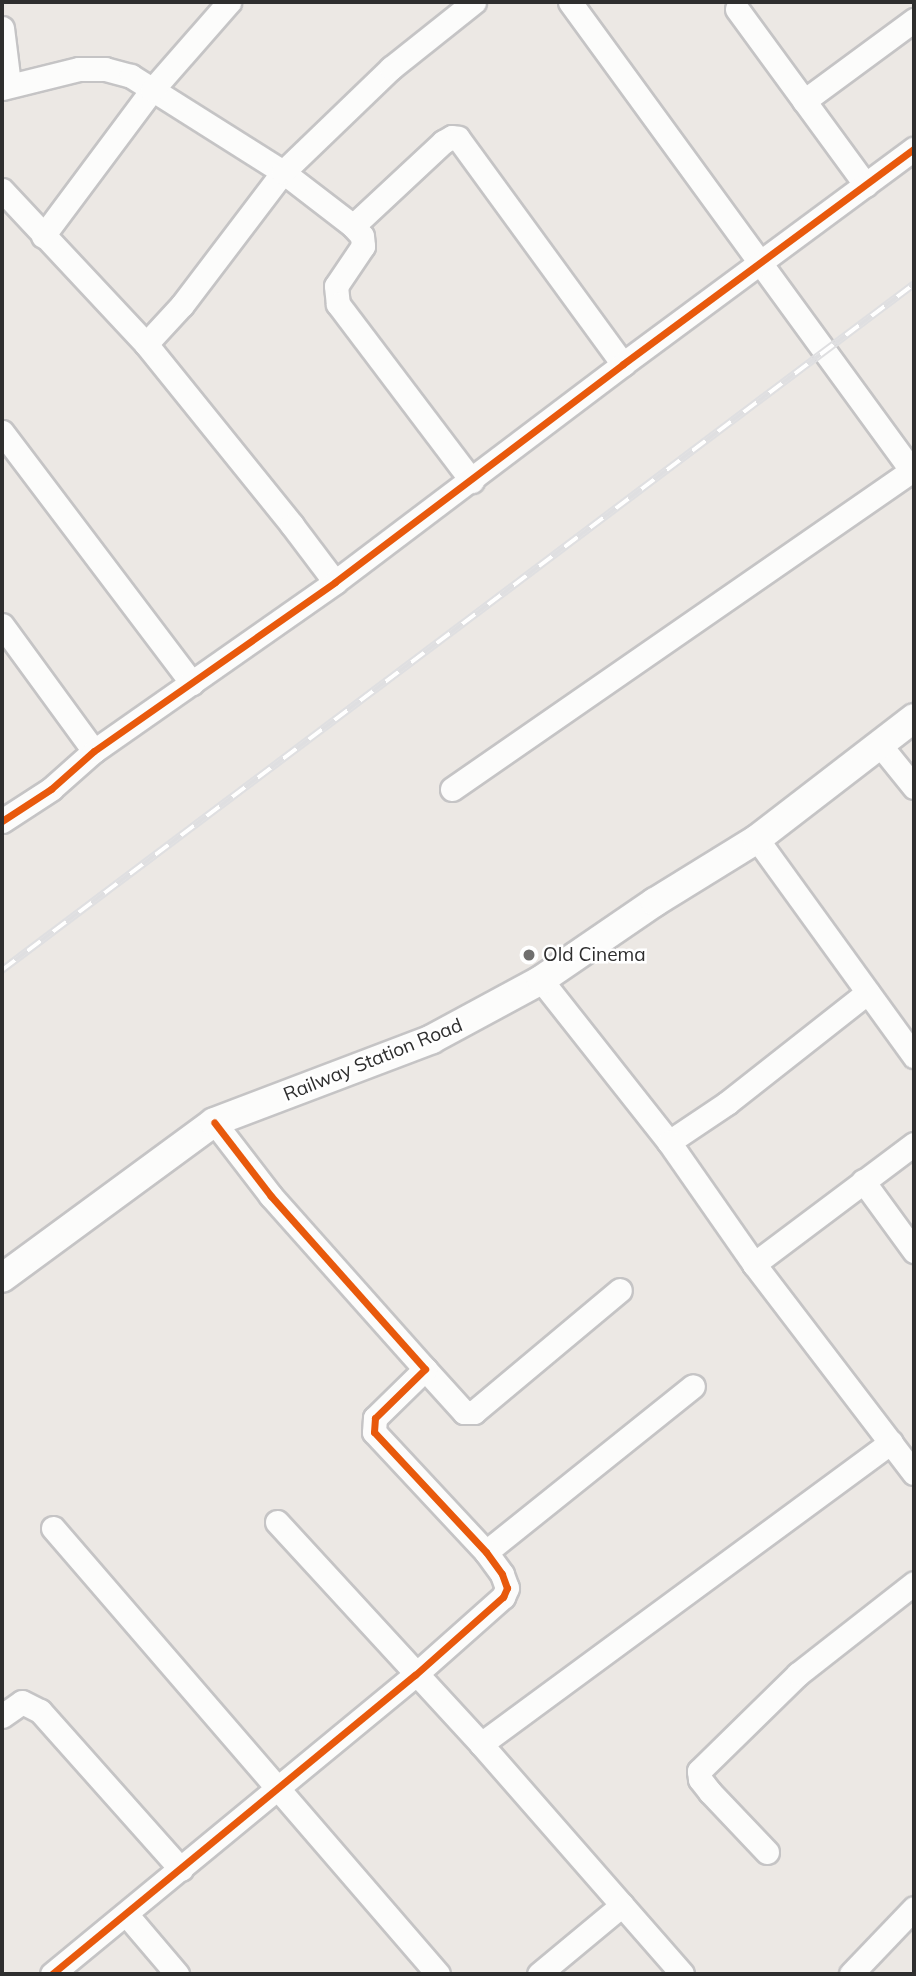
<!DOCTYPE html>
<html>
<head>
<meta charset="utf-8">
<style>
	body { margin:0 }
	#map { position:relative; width:916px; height:1976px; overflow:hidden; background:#ece8e4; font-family:Mulish,sans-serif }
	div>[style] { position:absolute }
	.roads { filter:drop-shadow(2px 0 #c5c4c5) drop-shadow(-2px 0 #c5c4c5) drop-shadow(0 2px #c5c4c5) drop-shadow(0 -2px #c5c4c5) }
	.minor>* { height:23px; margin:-11.5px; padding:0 11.5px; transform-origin:11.5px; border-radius:11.5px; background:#fcfcfb }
	.tertiary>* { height:28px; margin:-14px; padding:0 14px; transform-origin:14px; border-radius:14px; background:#fcfcfb }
	.rail>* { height:8px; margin-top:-4px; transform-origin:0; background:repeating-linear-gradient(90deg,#fff 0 16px,#dfdfe1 0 32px); box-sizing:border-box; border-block:2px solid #dfdfe1 }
	.cycleway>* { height:7px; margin:-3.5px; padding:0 3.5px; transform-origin:3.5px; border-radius:3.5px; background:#e8590c }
	.dots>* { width:19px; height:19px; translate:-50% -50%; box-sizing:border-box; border:4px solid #fff; border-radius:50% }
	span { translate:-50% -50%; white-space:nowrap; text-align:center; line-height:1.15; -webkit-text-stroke:5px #fff; paint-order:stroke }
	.poi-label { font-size:19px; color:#2e2e2e }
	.left { translate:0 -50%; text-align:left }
	.street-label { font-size:19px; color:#2e2e2e }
	.frame { position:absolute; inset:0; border:4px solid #2e2e2e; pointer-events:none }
</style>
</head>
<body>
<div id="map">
	<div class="roads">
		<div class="minor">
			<div style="left:570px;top:2px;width:580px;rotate:53.9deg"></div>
			<div style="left:737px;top:9px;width:218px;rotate:53.8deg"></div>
			<div style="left:2px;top:28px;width:56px;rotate:82.9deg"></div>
			<div style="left:2px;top:88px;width:79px;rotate:-13.9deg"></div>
			<div style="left:79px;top:69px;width:26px"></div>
			<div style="left:105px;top:69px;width:27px;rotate:15deg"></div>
			<div style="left:131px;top:76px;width:180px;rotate:32.3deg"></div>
			<div style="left:283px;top:172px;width:88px;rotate:37.6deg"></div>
			<div style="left:353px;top:226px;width:13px;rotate:48deg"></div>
			<div style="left:362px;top:236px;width:10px;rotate:84deg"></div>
			<div style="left:363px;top:246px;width:48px;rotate:124deg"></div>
			<div style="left:336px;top:286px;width:18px;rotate:84deg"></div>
			<div style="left:338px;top:304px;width:222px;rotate:52.9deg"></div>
			<div style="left:804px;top:101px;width:137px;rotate:-36.4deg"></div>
			<div style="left:2px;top:190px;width:211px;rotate:46.9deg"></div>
			<div style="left:146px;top:344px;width:233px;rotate:51.1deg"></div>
			<div style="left:292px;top:525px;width:71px;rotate:53deg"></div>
			<div style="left:353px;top:226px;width:123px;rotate:-43deg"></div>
			<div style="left:443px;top:142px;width:10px;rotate:-29deg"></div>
			<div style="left:452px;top:137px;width:6px;rotate:9deg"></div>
			<div style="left:458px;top:138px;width:280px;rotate:53.9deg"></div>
			<div style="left:43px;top:236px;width:182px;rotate:-53.3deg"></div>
			<div style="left:152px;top:90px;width:117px;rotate:-48.8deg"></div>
			<div style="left:146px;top:344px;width:53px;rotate:-47.3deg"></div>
			<div style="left:182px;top:305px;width:167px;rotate:-52.8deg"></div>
			<div style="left:283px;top:172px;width:150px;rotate:-43.9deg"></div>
			<div style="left:391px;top:68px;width:106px;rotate:-38.5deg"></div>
			<div style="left:2px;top:432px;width:315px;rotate:52.9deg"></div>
			<div style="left:2px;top:625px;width:156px;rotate:53.9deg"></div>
			<div style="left:880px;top:745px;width:54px;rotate:51deg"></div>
			<div style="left:452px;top:789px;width:562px;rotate:-34.71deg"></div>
			<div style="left:2px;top:821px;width:59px;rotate:-33.1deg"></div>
			<div style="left:51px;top:789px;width:57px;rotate:-41.5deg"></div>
			<div style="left:94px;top:751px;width:294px;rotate:-35deg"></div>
			<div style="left:335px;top:582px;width:361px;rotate:-37.1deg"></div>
			<div style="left:623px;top:364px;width:362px;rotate:-36.5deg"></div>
			<div style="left:757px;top:839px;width:268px;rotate:54.1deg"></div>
			<div style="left:541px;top:980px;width:206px;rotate:51.7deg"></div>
			<div style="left:669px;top:1142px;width:70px;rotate:-33.9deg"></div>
			<div style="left:727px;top:1103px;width:179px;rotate:-38.2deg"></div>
			<div style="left:669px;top:1142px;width:149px;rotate:55.1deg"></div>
			<div style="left:754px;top:1264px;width:263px;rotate:52.6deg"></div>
			<div style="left:863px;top:1181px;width:87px;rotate:53.9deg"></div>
			<div style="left:754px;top:1264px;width:200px;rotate:-36.9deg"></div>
			<div style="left:425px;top:1369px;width:58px;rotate:47.8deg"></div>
			<div style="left:464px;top:1412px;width:10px"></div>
			<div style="left:474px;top:1412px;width:190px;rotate:-39.9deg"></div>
			<div style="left:277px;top:1522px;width:301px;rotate:47.4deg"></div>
			<div style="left:481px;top:1744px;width:305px;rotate:48.8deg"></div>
			<div style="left:53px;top:1528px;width:589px;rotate:49.2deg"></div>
			<div style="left:486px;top:1552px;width:265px;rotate:-38.7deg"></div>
			<div style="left:2px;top:1716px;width:24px;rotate:-35deg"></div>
			<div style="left:22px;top:1702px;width:20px;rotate:27deg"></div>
			<div style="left:40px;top:1711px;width:212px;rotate:48.3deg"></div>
			<div style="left:481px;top:1744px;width:509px;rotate:-36.37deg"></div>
			<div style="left:767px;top:1852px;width:83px;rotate:-133.5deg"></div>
			<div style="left:710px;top:1792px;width:16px;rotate:-128deg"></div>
			<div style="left:700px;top:1779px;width:8px;rotate:-97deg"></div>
			<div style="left:699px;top:1771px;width:139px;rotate:-44.4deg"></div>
			<div style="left:798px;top:1674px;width:147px;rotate:-38.1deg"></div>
			<div style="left:126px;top:1914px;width:79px;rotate:49.6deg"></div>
			<div style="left:52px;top:1974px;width:470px;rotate:-39.5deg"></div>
			<div style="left:415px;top:1675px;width:118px;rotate:-41.6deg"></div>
			<div style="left:503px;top:1597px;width:10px;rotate:-66deg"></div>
			<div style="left:507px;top:1588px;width:15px;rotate:-110deg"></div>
			<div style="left:502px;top:1574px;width:27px;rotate:-126deg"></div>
			<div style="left:486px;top:1552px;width:164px;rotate:-133deg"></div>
			<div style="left:374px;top:1432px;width:14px;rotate:-86deg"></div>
			<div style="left:375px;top:1418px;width:70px;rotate:-44.4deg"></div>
			<div style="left:425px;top:1369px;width:232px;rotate:-131.7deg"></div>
			<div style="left:271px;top:1196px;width:93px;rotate:-127.6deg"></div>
			<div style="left:539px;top:1974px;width:108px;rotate:-39.7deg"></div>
			<div style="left:851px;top:1974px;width:91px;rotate:-46.3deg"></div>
		</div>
		<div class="tertiary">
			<div style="left:2px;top:1278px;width:263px;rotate:-36.3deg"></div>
			<div style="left:214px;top:1122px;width:233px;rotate:-20.8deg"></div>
			<div style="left:432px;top:1039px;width:124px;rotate:-28.4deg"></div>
			<div style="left:541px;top:980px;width:138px;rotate:-34.4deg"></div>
			<div style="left:655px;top:902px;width:120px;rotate:-31.7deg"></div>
			<div style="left:757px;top:839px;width:198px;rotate:-37.6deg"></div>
		</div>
	</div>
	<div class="rail">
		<div style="left:2px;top:970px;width:1141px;rotate:-36.95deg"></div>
	</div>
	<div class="cycleway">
		<div style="left:2px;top:821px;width:59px;rotate:-33.1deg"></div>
		<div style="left:51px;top:789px;width:57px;rotate:-41.5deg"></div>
		<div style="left:94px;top:751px;width:294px;rotate:-35deg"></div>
		<div style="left:335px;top:582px;width:361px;rotate:-37.1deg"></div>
		<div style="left:623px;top:364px;width:362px;rotate:-36.5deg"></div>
		<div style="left:52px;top:1974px;width:470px;rotate:-39.5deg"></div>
		<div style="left:415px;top:1675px;width:118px;rotate:-41.6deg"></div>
		<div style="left:503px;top:1597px;width:10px;rotate:-66deg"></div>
		<div style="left:507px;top:1588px;width:15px;rotate:-110deg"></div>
		<div style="left:502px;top:1574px;width:27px;rotate:-126deg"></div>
		<div style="left:486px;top:1552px;width:164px;rotate:-133deg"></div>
		<div style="left:374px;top:1432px;width:14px;rotate:-86deg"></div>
		<div style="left:375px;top:1418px;width:70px;rotate:-44.4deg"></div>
		<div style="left:425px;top:1369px;width:232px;rotate:-131.7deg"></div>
		<div style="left:271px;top:1196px;width:93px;rotate:-127.6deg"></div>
	</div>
	<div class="dots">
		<div style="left:529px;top:955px;background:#706f6e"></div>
	</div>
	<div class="poi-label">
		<span class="left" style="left:543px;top:955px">Old Cinema</span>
	</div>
	<div class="street-label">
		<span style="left:373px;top:1060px;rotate:-22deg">Railway Station Road</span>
	</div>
	<div class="frame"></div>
</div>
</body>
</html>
